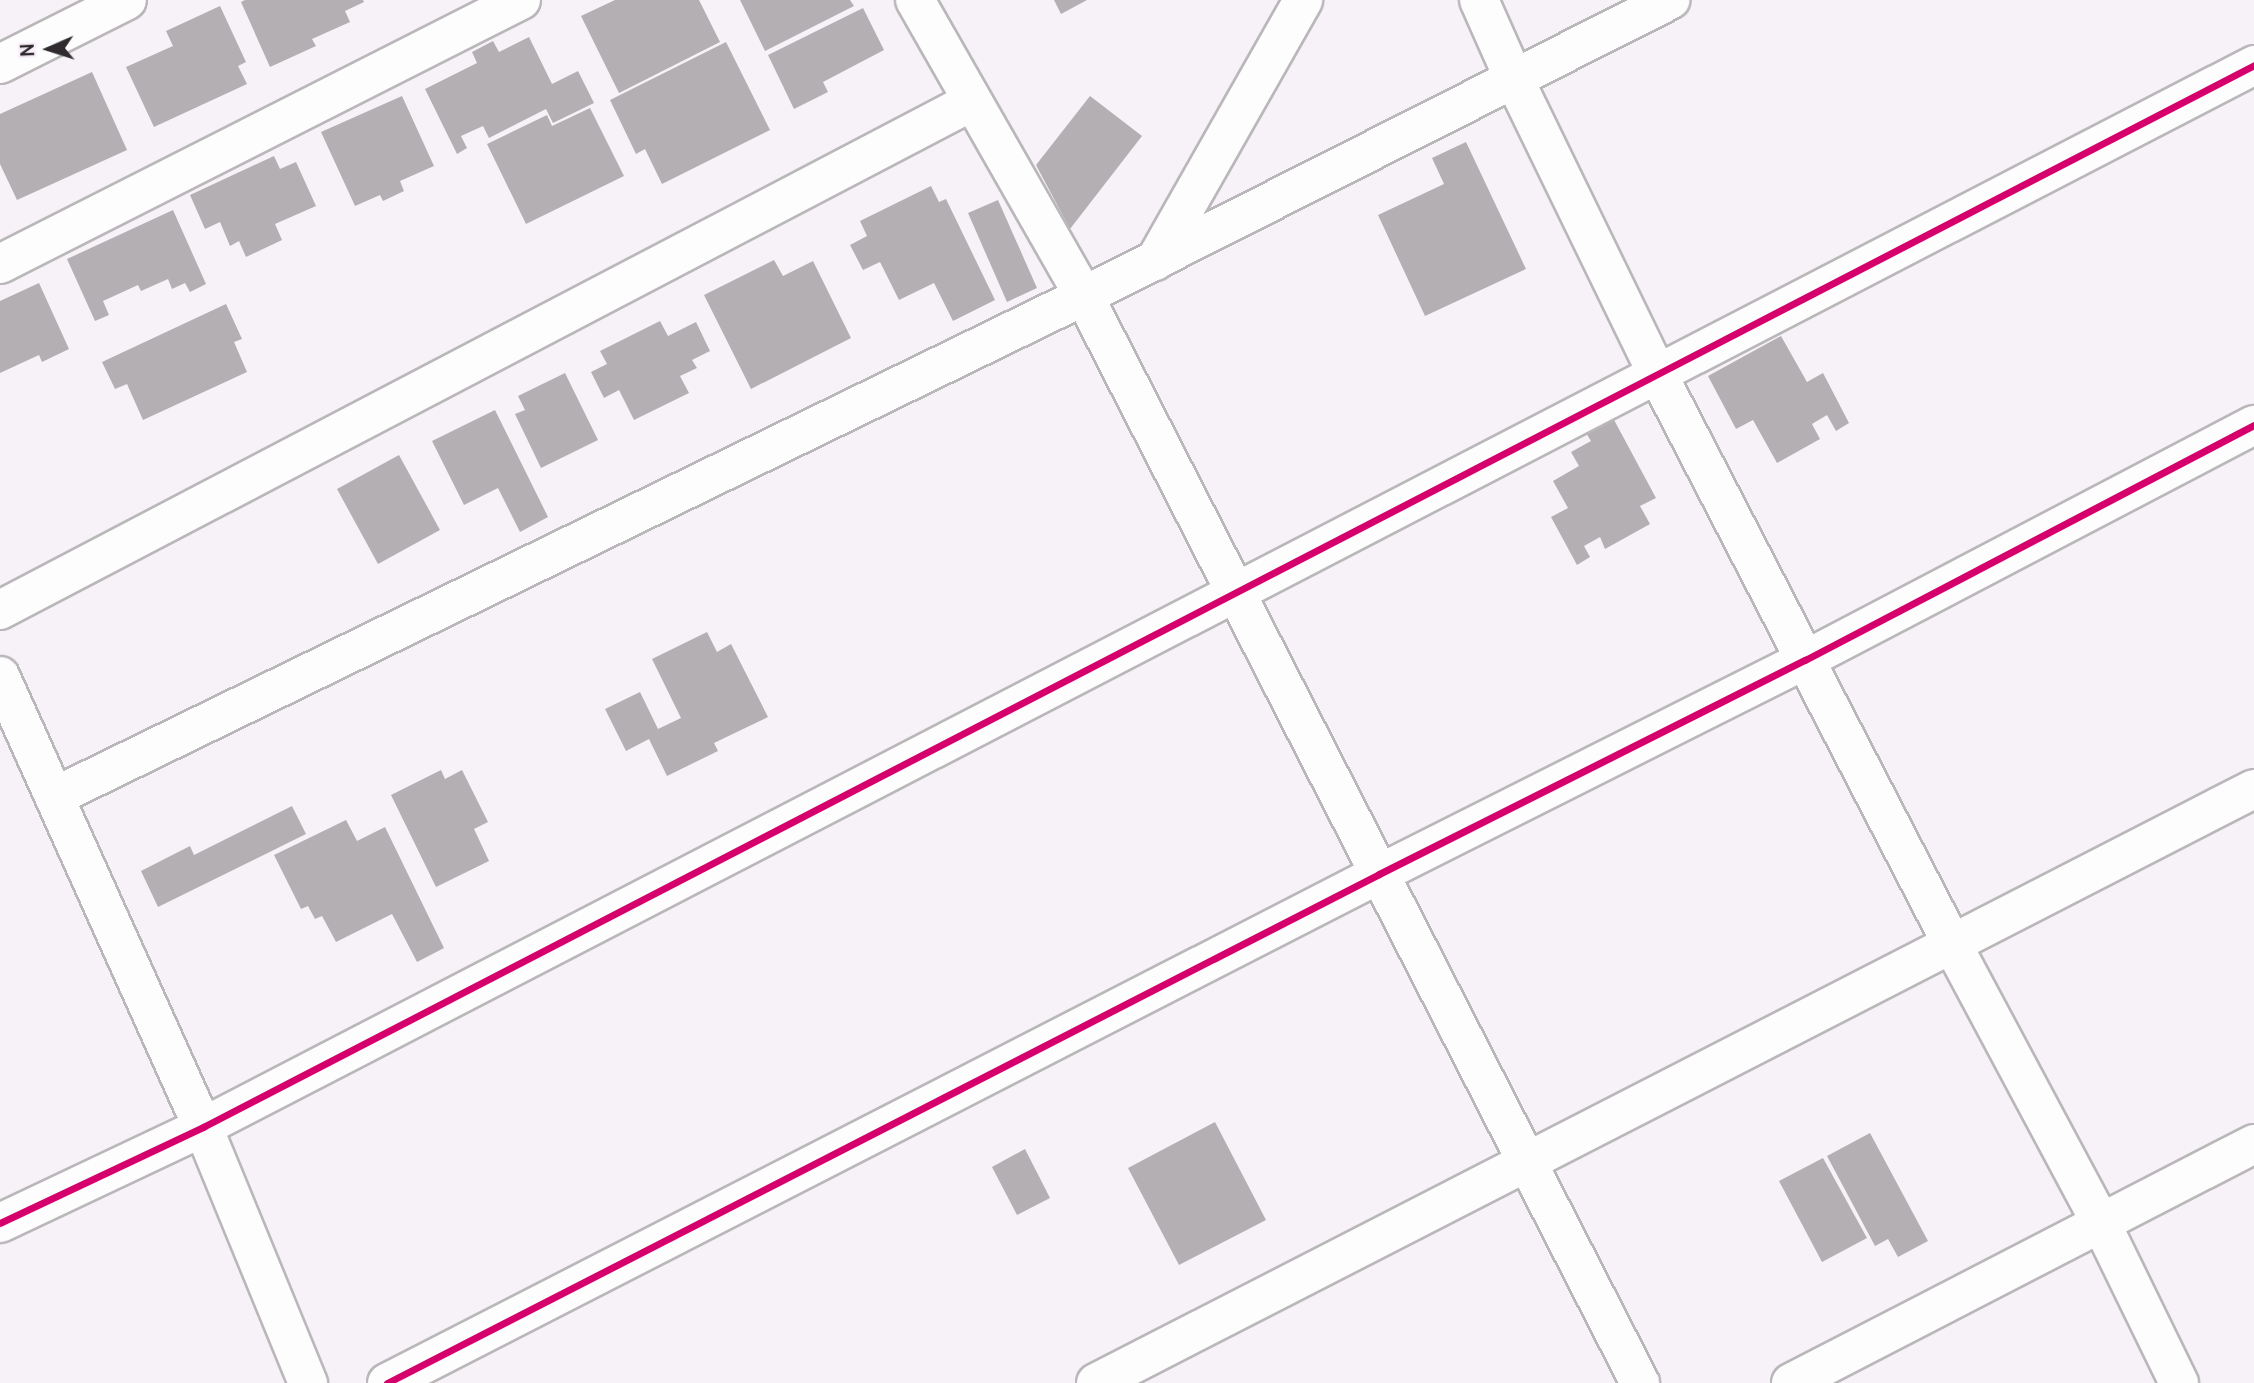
<!DOCTYPE html>
<html>
<head>
<meta charset="utf-8">
<style>
	body { margin:0 }
	#map { position:relative; width:2254px; height:1383px; overflow:hidden; background:#f7f2f7; font-family:Cabin,sans-serif }
	div>[style] { position:absolute }
	.building>* { inset:0; background:#b3afb3 }
	.roads { filter:drop-shadow(2px 0 #bab7ba) drop-shadow(-2px 0 #bab7ba) drop-shadow(0 2px #bab7ba) drop-shadow(0 -2px #bab7ba) }
	.minor>* { height:38px; margin:-19px; padding:0 19px; transform-origin:19px; border-radius:19px; background:#fefdfe }
	.cycleway>* { height:7px; margin:-3.5px; padding:0 3.5px; transform-origin:3.5px; border-radius:3.5px; background:#d6006c }
	span { translate:-50% -50%; white-space:nowrap; text-align:center; line-height:1.15; -webkit-text-stroke:5px #f9f0f8; paint-order:stroke }
	.north { position:absolute; left:14px; top:14px; width:70px; height:70px; -webkit-text-stroke:5px #f9f0f8; paint-order:stroke; rotate:267deg; font-size:19px; font-weight:700; line-height:28px; text-align:center; color:#2f2b2f }
	.north::after { content:''; display:block; margin:auto; width:24px; height:32px; background:#2f2b2f; clip-path:polygon(50% 0,100% 100%,50% 72%,0 100%) }
</style>
</head>
<body>
<div id="map">
	<div class="building">
		<div style="clip-path:polygon(245px 0,363px 0,364px 2px,345px 11px,350px 22px,312px 39px,316px 46px,270px 67px,241px 2px)"></div>
		<div style="clip-path:polygon(615px 0,699px 0,720px 42px,619px 93px,581px 16px)"></div>
		<div style="clip-path:polygon(740px 0,850px 0,854px 6px,765px 51px)"></div>
		<div style="clip-path:polygon(1054px 0,1087px 0,1061px 14px)"></div>
		<div style="clip-path:polygon(220px 6px,246px 62px,238px 66px,247px 84px,154px 127px,126px 67px,173px 46px,166px 31px)"></div>
		<div style="clip-path:polygon(863px 8px,884px 50px,823px 82px,828px 92px,794px 109px,768px 55px)"></div>
		<div style="clip-path:polygon(529px 37px,552px 84px,578px 71px,594px 103px,553px 123px,546px 109px,489px 138px,483px 126px,461px 136px,467px 148px,457px 154px,425px 89px,477px 63px,472px 52px,493px 41px,499px 52px)"></div>
		<div style="clip-path:polygon(726px 42px,770px 130px,662px 184px,645px 149px,636px 154px,610px 100px)"></div>
		<div style="clip-path:polygon(92px 72px,127px 150px,17px 200px,0 164px,0 114px)"></div>
		<div style="clip-path:polygon(402px 96px,434px 166px,400px 181px,404px 191px,383px 201px,380px 195px,355px 206px,321px 132px)"></div>
		<div style="clip-path:polygon(1090px 96px,1142px 136px,1070px 229px,1036px 165px)"></div>
		<div style="clip-path:polygon(590px 108px,624px 176px,526px 224px,487px 144px,547px 115px,552px 126px)"></div>
		<div style="clip-path:polygon(1466px 142px,1526px 269px,1425px 316px,1378px 215px,1444px 184px,1432px 158px)"></div>
		<div style="clip-path:polygon(274px 156px,280px 169px,296px 162px,316px 206px,275px 224px,282px 240px,246px 257px,239px 241px,230px 246px,220px 222px,205px 229px,190px 195px)"></div>
		<div style="clip-path:polygon(931px 186px,939px 202px,946px 199px,995px 300px,953px 321px,934px 283px,899px 300px,880px 262px,863px 270px,850px 245px,867px 236px,860px 221px)"></div>
		<div style="clip-path:polygon(998px 200px,1037px 288px,1007px 302px,968px 213px)"></div>
		<div style="clip-path:polygon(173px 210px,206px 284px,190px 292px,185px 283px,172px 289px,168px 279px,141px 291px,138px 285px,103px 301px,109px 315px,95px 321px,67px 259px)"></div>
		<div style="clip-path:polygon(774px 260px,783px 276px,813px 261px,851px 338px,751px 389px,704px 295px)"></div>
		<div style="clip-path:polygon(39px 283px,69px 349px,42px 362px,39px 355px,0 373px,0 301px)"></div>
		<div style="clip-path:polygon(226px 304px,242px 339px,234px 342px,247px 372px,143px 420px,127px 384px,115px 389px,102px 362px)"></div>
		<div style="clip-path:polygon(660px 321px,668px 336px,696px 322px,710px 351px,692px 360px,697px 368px,680px 376px,689px 393px,634px 420px,619px 390px,604px 398px,591px 372px,607px 364px,600px 351px)"></div>
		<div style="clip-path:polygon(1781px 336px,1807px 382px,1823px 373px,1849px 423px,1836px 431px,1827px 415px,1812px 424px,1820px 439px,1777px 463px,1753px 420px,1736px 429px,1708px 376px)"></div>
		<div style="clip-path:polygon(565px 373px,598px 440px,541px 468px,515px 414px,525px 410px,518px 396px)"></div>
		<div style="clip-path:polygon(495px 410px,548px 517px,520px 532px,498px 488px,464px 505px,432px 441px)"></div>
		<div style="clip-path:polygon(1613px 418px,1656px 498px,1640px 506px,1650px 524px,1605px 549px,1600px 537px,1584px 546px,1590px 557px,1577px 565px,1551px 517px,1568px 508px,1553px 481px,1579px 466px,1571px 452px,1591px 441px,1586px 433px)"></div>
		<div style="clip-path:polygon(399px 455px,440px 530px,378px 564px,337px 489px)"></div>
		<div style="clip-path:polygon(707px 632px,717px 652px,731px 644px,768px 717px,714px 743px,718px 751px,667px 776px,649px 739px,626px 751px,605px 709px,640px 692px,658px 729px,681px 718px,652px 659px)"></div>
		<div style="clip-path:polygon(441px 770px,445px 779px,462px 770px,488px 822px,474px 829px,489px 861px,436px 887px,391px 795px)"></div>
		<div style="clip-path:polygon(292px 806px,306px 834px,158px 907px,141px 871px,190px 846px,194px 855px)"></div>
		<div style="clip-path:polygon(346px 820px,357px 841px,385px 827px,444px 948px,417px 962px,392px 914px,336px 942px,322px 916px,315px 919px,308px 906px,301px 909px,274px 855px)"></div>
		<div style="clip-path:polygon(1215px 1122px,1266px 1220px,1179px 1265px,1128px 1168px)"></div>
		<div style="clip-path:polygon(1870px 1133px,1928px 1241px,1898px 1257px,1888px 1239px,1875px 1246px,1827px 1156px)"></div>
		<div style="clip-path:polygon(1025px 1149px,1050px 1198px,1017px 1215px,992px 1167px)"></div>
		<div style="clip-path:polygon(1823px 1158px,1867px 1238px,1822px 1262px,1779px 1181px)"></div>
	</div>
	<div class="roads">
		<div class="minor">
			<div style="left:915px;top:0;width:341px;rotate:60.3deg"></div>
			<div style="left:1084px;top:296px;width:1221px;rotate:62.91deg"></div>
			<div style="left:1479px;top:0;width:86px;rotate:66.1deg"></div>
			<div style="left:1514px;top:79px;width:329px;rotate:64.1deg"></div>
			<div style="left:1658px;top:375px;width:640px;rotate:62.67deg"></div>
			<div style="left:1952px;top:944px;width:316px;rotate:61.9deg"></div>
			<div style="left:2101px;top:1223px;width:178px;rotate:64deg"></div>
			<div style="left:0;top:64px;width:142px;rotate:-26.7deg"></div>
			<div style="left:1155px;top:261px;width:300px;rotate:-60.4deg"></div>
			<div style="left:0;top:264px;width:584px;rotate:-26.87deg"></div>
			<div style="left:0;top:610px;width:1096px;rotate:-27.62deg"></div>
			<div style="left:0;top:676px;width:495px;rotate:65.8deg"></div>
			<div style="left:203px;top:1127px;width:277px;rotate:67.7deg"></div>
			<div style="left:56px;top:796px;width:1143px;rotate:-25.94deg"></div>
			<div style="left:1084px;top:296px;width:657px;rotate:-26.8deg"></div>
			<div style="left:0;top:1223px;width:225px;rotate:-25.3deg"></div>
			<div style="left:203px;top:1127px;width:2310px;rotate:-27.37deg"></div>
			<div style="left:387px;top:1383px;width:1115px;rotate:-27.16deg"></div>
			<div style="left:1379px;top:874px;width:477px;rotate:-26.7deg"></div>
			<div style="left:1805px;top:660px;width:507px;rotate:-27.63deg"></div>
			<div style="left:1096px;top:1383px;width:1301px;rotate:-27.16deg"></div>
			<div style="left:1791px;top:1383px;width:521px;rotate:-27.3deg"></div>
		</div>
	</div>
	<div class="cycleway">
		<div style="left:0;top:1223px;width:225px;rotate:-25.3deg"></div>
		<div style="left:203px;top:1127px;width:2310px;rotate:-27.37deg"></div>
		<div style="left:387px;top:1383px;width:1115px;rotate:-27.16deg"></div>
		<div style="left:1379px;top:874px;width:477px;rotate:-26.7deg"></div>
		<div style="left:1805px;top:660px;width:507px;rotate:-27.63deg"></div>
	</div>
	<div class="north">N</div>
</div>
</body>
</html>
